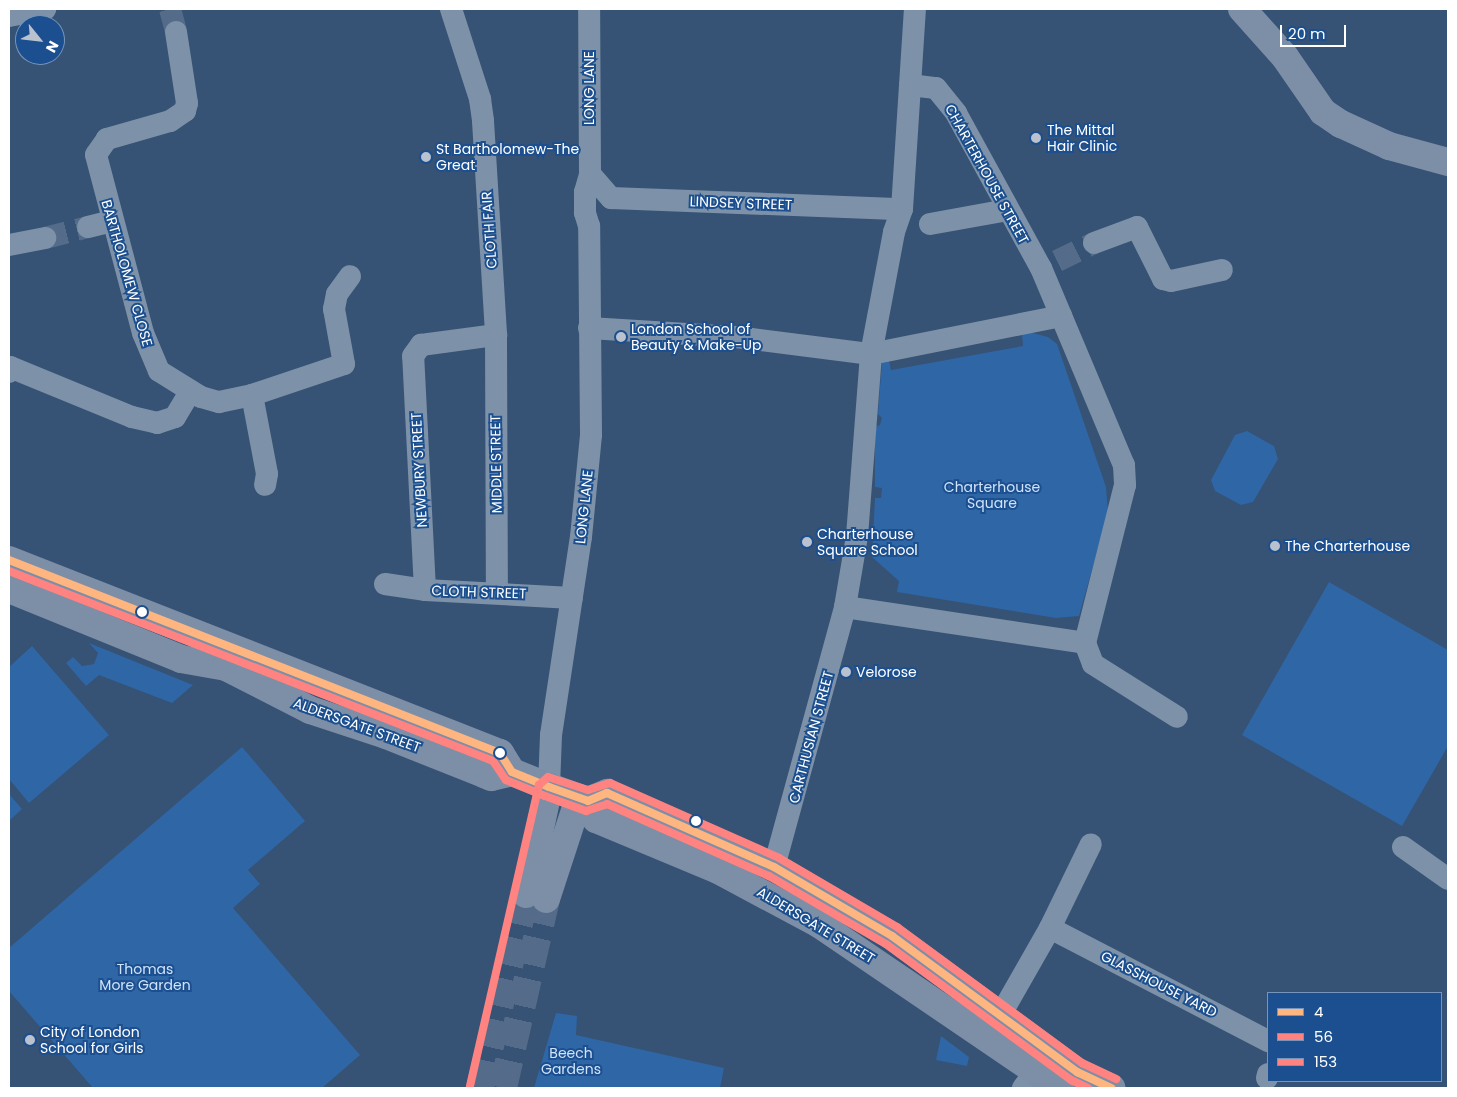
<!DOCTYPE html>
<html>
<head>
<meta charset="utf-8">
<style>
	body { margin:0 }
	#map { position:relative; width:1457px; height:1097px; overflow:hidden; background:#365274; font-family:Poppins,sans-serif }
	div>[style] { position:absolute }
	.green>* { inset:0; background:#2f66a5 }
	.minor-tunnel>* { height:22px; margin-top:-11px; transform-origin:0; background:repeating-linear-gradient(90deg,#546c89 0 22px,transparent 0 33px) }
	.major-tunnel>* { height:28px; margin-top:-14px; transform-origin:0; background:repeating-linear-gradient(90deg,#546c89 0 28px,transparent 0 42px) }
	.minor>* { height:22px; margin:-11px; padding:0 11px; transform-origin:11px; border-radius:11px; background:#7d92a8 }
	.major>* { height:28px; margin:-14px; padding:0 14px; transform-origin:14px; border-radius:14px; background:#7d8ea7 }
	.bus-1>* { height:8px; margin:-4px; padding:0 4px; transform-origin:4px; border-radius:4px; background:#ffb580 }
	.bus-2>* { height:8px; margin:-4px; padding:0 4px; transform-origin:4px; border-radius:4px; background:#ff8380 }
	.bus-3>* { height:8px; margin:-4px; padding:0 4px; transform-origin:4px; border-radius:4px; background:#ff8380 }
	.dots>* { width:14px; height:14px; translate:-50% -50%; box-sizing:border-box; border:2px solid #1b4f8f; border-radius:50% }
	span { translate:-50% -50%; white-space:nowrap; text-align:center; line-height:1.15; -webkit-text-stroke:4px #1b4f8f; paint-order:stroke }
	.street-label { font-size:14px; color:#fff }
	.poi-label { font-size:14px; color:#fff }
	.left { translate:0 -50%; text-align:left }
	.park-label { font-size:14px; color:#cfe3fa }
	.frame { position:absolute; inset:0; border:10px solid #fff; pointer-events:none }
	.legend { position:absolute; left:1267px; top:992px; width:175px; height:90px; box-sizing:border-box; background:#1b4f8f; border:1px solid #7695bc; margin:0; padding:6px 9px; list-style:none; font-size:15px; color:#fff }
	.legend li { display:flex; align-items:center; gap:10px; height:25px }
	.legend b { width:25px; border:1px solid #7695bc }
	.north { position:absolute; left:15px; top:15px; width:50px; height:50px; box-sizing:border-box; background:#1b4f8f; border:1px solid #7695bc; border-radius:50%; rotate:119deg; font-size:14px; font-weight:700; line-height:20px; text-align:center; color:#fff }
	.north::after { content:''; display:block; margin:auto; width:18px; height:22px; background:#b9c2ce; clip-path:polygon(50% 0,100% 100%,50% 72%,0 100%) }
	.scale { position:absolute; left:1280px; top:25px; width:66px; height:22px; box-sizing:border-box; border:2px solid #fff; border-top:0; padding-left:6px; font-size:15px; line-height:18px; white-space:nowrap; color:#fff; -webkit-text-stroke:4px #1b4f8f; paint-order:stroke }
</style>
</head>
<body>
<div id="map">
	<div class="green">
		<div style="clip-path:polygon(1029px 332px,1048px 337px,1057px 344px,1106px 487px,1108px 513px,1079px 616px,1056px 618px,897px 592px,899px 581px,872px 557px,875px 498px,881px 498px,882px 488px,875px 487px,875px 427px,880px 425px,882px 418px,878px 414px,882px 361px,889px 360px,891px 370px,1023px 346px,1022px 334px)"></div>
		<div style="clip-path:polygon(1247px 431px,1274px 446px,1278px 459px,1253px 502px,1241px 505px,1215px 491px,1211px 480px,1235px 435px)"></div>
		<div style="clip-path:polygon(1329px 582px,1448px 650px,1448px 746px,1402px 826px,1242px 735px)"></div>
		<div style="clip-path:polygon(89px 643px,193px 685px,172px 703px,99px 675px,86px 686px,66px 663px,73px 657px,82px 666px,94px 664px,98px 653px)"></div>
		<div style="clip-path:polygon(32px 646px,109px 735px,29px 803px,9px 779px,9px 667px)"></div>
		<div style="clip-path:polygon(242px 747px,305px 821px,248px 870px,260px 884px,233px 908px,360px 1055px,322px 1088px,93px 1088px,9px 991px,9px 948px)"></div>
		<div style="clip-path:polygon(9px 794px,22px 809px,9px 821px)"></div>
		<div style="clip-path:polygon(556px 1013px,577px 1016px,576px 1035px,724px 1068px,720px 1088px,534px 1088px)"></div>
		<div style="clip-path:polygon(941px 1036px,969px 1057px,967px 1066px,936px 1060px)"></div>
	</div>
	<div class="minor-tunnel">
		<div style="left:170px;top:9px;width:24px;rotate:75deg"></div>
		<div style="left:45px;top:238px;width:44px;rotate:-14.3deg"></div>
		<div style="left:1057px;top:261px;width:41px;rotate:-25.9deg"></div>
	</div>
	<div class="major-tunnel">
		<div style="left:480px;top:1088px;width:199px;rotate:-76.7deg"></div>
		<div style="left:503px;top:1088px;width:194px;rotate:-77.2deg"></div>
	</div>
	<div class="minor">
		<div style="left:451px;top:9px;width:95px;rotate:72.1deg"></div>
		<div style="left:480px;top:99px;width:22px;rotate:82deg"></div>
		<div style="left:483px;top:121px;width:214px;rotate:86.5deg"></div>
		<div style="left:496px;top:335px;width:258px;rotate:89.8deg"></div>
		<div style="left:9px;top:16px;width:37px;rotate:-11deg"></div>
		<div style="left:176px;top:32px;width:72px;rotate:81.2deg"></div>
		<div style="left:187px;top:103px;width:8px;rotate:104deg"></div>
		<div style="left:185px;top:111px;width:18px;rotate:146deg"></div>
		<div style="left:170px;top:121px;width:66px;rotate:164.1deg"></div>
		<div style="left:107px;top:139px;width:19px;rotate:125deg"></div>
		<div style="left:96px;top:155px;width:184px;rotate:75.2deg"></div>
		<div style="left:143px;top:333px;width:41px;rotate:67.2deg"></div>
		<div style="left:159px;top:371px;width:49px;rotate:31.8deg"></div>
		<div style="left:201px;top:397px;width:19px;rotate:16deg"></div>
		<div style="left:219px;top:402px;width:34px;rotate:-12deg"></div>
		<div style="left:252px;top:395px;width:97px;rotate:-18.6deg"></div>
		<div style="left:344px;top:364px;width:56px;rotate:-100.3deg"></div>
		<div style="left:334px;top:309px;width:15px;rotate:-79deg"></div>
		<div style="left:337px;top:294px;width:22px;rotate:-54deg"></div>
		<div style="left:910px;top:85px;width:26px;rotate:7deg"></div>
		<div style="left:936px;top:88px;width:32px;rotate:51deg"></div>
		<div style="left:956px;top:113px;width:177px;rotate:61.3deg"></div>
		<div style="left:1041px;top:268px;width:214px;rotate:67.2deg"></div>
		<div style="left:1124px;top:465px;width:20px;rotate:87deg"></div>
		<div style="left:1125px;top:485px;width:163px;rotate:104.2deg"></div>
		<div style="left:590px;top:174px;width:32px;rotate:49deg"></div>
		<div style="left:611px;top:198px;width:291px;rotate:2.2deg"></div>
		<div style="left:930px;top:224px;width:78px;rotate:-10.3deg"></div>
		<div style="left:88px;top:227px;width:25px;rotate:-14deg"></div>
		<div style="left:1094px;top:243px;width:46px;rotate:-20.4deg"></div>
		<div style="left:1137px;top:227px;width:58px;rotate:63.4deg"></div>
		<div style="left:1163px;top:279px;width:8px;rotate:14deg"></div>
		<div style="left:1171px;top:281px;width:52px;rotate:-12.2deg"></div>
		<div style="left:9px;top:245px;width:37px;rotate:-11deg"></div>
		<div style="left:589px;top:328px;width:147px;rotate:3.5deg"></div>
		<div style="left:736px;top:337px;width:136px;rotate:7.2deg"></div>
		<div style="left:871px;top:354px;width:194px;rotate:-11.3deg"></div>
		<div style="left:9px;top:372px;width:5px;rotate:-79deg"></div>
		<div style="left:10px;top:367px;width:132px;rotate:22.3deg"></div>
		<div style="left:132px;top:417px;width:26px;rotate:13deg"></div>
		<div style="left:157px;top:423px;width:19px;rotate:-18deg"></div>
		<div style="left:175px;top:417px;width:29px;rotate:-59deg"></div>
		<div style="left:252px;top:395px;width:80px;rotate:79.2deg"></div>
		<div style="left:267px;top:474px;width:11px;rotate:100deg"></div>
		<div style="left:385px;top:584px;width:40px;rotate:8.5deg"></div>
		<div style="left:425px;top:590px;width:147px;rotate:3.1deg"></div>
		<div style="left:425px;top:590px;width:234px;rotate:-92.9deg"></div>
		<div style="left:413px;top:356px;width:14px;rotate:-54deg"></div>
		<div style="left:421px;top:345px;width:76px;rotate:-7.6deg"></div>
		<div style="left:845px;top:607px;width:243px;rotate:8.5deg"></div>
		<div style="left:1085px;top:643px;width:22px;rotate:69deg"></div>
		<div style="left:1093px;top:664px;width:99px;rotate:32.2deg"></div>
		<div style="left:549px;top:787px;width:52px;rotate:-87.8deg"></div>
		<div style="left:551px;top:735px;width:200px;rotate:-81.4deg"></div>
		<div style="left:581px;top:537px;width:102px;rotate:-84.4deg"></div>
		<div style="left:591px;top:435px;width:209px;rotate:-90.5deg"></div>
		<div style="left:589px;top:226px;width:14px;rotate:-107deg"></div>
		<div style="left:585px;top:213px;width:21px;rotate:-90deg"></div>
		<div style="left:585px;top:192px;width:19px;rotate:-74deg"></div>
		<div style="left:590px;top:174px;width:165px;rotate:-90.3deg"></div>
		<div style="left:1403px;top:847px;width:55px;rotate:35.4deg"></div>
		<div style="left:774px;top:867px;width:270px;rotate:-74.7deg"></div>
		<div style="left:845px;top:607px;width:72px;rotate:-80.4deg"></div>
		<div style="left:857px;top:536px;width:183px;rotate:-85.6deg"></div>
		<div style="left:871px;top:354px;width:124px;rotate:-79.3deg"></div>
		<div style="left:894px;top:232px;width:24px;rotate:-71deg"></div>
		<div style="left:902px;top:209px;width:200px;rotate:-86.3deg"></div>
		<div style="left:1050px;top:928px;width:246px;rotate:27.4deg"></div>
		<div style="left:1001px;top:1014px;width:99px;rotate:-60.3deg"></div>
		<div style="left:1050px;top:928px;width:93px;rotate:-64deg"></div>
		<div style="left:1267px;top:1078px;width:4px;rotate:-76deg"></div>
		<div style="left:1023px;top:1088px;width:36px;rotate:-54deg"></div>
	</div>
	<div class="major">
		<div style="left:1242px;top:9px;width:64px;rotate:48.1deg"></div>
		<div style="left:1285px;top:57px;width:67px;rotate:55.4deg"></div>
		<div style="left:1323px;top:112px;width:22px;rotate:34deg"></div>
		<div style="left:1341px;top:124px;width:53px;rotate:24.6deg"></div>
		<div style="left:1389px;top:146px;width:61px;rotate:15.2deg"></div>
		<div style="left:9px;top:560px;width:528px;rotate:21.46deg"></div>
		<div style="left:500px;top:753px;width:22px;rotate:58deg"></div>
		<div style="left:512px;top:772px;width:40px;rotate:22deg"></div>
		<div style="left:549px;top:787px;width:41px;rotate:19.7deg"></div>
		<div style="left:588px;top:801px;width:21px;rotate:-23deg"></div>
		<div style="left:607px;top:793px;width:183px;rotate:23.9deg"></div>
		<div style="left:774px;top:867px;width:137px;rotate:30.3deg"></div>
		<div style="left:892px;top:936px;width:230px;rotate:36.3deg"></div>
		<div style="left:1077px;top:1072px;width:38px;rotate:25deg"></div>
		<div style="left:9px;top:589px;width:186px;rotate:22.1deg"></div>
		<div style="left:181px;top:659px;width:46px;rotate:10.1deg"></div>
		<div style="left:226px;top:667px;width:94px;rotate:27.1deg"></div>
		<div style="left:310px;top:710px;width:80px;rotate:18.2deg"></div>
		<div style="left:386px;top:735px;width:105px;rotate:21.7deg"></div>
		<div style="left:484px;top:774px;width:8px;rotate:23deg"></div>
		<div style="left:491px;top:777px;width:22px;rotate:-13deg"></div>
		<div style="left:588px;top:801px;width:20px;rotate:66deg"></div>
		<div style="left:596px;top:819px;width:132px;rotate:22.7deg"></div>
		<div style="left:718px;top:870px;width:115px;rotate:28.1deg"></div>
		<div style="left:819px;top:924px;width:292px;rotate:34.2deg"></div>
		<div style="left:526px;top:894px;width:109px;rotate:-77.9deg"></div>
		<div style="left:546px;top:899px;width:106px;rotate:-71.9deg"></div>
	</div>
	<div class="bus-1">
		<div style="left:9px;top:560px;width:528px;rotate:21.46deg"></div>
		<div style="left:500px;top:753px;width:22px;rotate:58deg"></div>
		<div style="left:512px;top:772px;width:40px;rotate:22deg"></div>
		<div style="left:549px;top:787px;width:41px;rotate:19.7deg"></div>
		<div style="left:588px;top:801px;width:21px;rotate:-23deg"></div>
		<div style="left:607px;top:793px;width:183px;rotate:23.9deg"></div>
		<div style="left:774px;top:867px;width:137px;rotate:30.3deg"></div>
		<div style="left:892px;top:936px;width:230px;rotate:36.3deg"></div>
		<div style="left:1077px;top:1072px;width:38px;rotate:25deg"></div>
	</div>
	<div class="bus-2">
		<div style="left:9px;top:571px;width:520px;rotate:21.43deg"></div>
		<div style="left:493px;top:761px;width:23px;rotate:56deg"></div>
		<div style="left:506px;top:780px;width:42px;rotate:22.3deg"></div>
		<div style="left:545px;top:796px;width:44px;rotate:20.1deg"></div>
		<div style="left:586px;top:811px;width:22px;rotate:-18deg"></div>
		<div style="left:607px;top:804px;width:177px;rotate:24deg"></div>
		<div style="left:769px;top:876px;width:135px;rotate:30.2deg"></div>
		<div style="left:886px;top:944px;width:230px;rotate:36.3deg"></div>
		<div style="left:1071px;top:1080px;width:19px;rotate:25deg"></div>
	</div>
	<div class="bus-3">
		<div style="left:470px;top:1086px;width:309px;rotate:-77.1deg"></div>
		<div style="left:539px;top:785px;width:12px;rotate:-42deg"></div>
		<div style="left:548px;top:777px;width:42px;rotate:18deg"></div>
		<div style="left:588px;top:790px;width:23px;rotate:-18deg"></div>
		<div style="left:610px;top:783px;width:185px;rotate:23.9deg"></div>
		<div style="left:779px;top:858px;width:137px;rotate:30.3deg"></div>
		<div style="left:897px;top:927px;width:230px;rotate:36.3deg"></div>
		<div style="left:1082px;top:1063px;width:38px;rotate:25deg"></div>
	</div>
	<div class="dots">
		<div style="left:1036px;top:138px;background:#b9c2ce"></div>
		<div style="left:426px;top:157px;background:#b9c2ce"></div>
		<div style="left:621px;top:337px;background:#b9c2ce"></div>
		<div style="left:807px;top:542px;background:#b9c2ce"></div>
		<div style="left:1275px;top:546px;background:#b9c2ce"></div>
		<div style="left:142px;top:612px;background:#fff"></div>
		<div style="left:846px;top:672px;background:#b9c2ce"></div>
		<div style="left:500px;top:753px;background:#fff"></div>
		<div style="left:696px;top:821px;background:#fff"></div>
		<div style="left:30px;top:1040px;background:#b9c2ce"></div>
	</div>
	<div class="street-label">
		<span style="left:589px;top:88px;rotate:-90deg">LONG LANE</span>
		<span style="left:987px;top:174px;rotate:61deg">CHARTERHOUSE STREET</span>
		<span style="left:741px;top:203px;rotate:2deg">LINDSEY STREET</span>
		<span style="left:489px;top:230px;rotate:-94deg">CLOTH FAIR</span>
		<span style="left:127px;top:273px;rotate:74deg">BARTHOLOMEW CLOSE</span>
		<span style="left:496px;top:464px;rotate:-91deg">MIDDLE STREET</span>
		<span style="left:419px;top:470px;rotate:-93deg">NEWBURY STREET</span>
		<span style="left:584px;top:507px;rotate:-84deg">LONG LANE</span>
		<span style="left:479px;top:592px;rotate:2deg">CLOTH STREET</span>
		<span style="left:357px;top:725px;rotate:20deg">ALDERSGATE STREET</span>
		<span style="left:811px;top:737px;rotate:-75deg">CARTHUSIAN STREET</span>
		<span style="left:816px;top:925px;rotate:31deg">ALDERSGATE STREET</span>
		<span style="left:1159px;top:984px;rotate:27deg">GLASSHOUSE YARD</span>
	</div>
	<div class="poi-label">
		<span class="left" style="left:1047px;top:138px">The Mittal<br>Hair Clinic</span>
		<span class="left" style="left:436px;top:157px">St Bartholomew-The<br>Great</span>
		<span class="left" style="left:631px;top:337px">London School of<br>Beauty &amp; Make-Up</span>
		<span class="left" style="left:817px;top:542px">Charterhouse<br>Square School</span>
		<span class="left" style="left:1285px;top:546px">The Charterhouse</span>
		<span class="left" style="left:856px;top:672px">Velorose</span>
		<span class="left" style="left:40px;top:1040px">City of London<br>School for Girls</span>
	</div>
	<div class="park-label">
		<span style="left:992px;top:495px">Charterhouse<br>Square</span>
		<span style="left:145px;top:977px">Thomas<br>More Garden</span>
		<span style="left:571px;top:1061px">Beech<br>Gardens</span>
	</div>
	<div class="frame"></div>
	<ul class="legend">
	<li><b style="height:6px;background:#ffb580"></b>4</li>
	<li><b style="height:6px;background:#ff8380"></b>56</li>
	<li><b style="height:6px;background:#ff8380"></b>153</li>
	</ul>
	<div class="north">N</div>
	<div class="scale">20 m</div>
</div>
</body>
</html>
